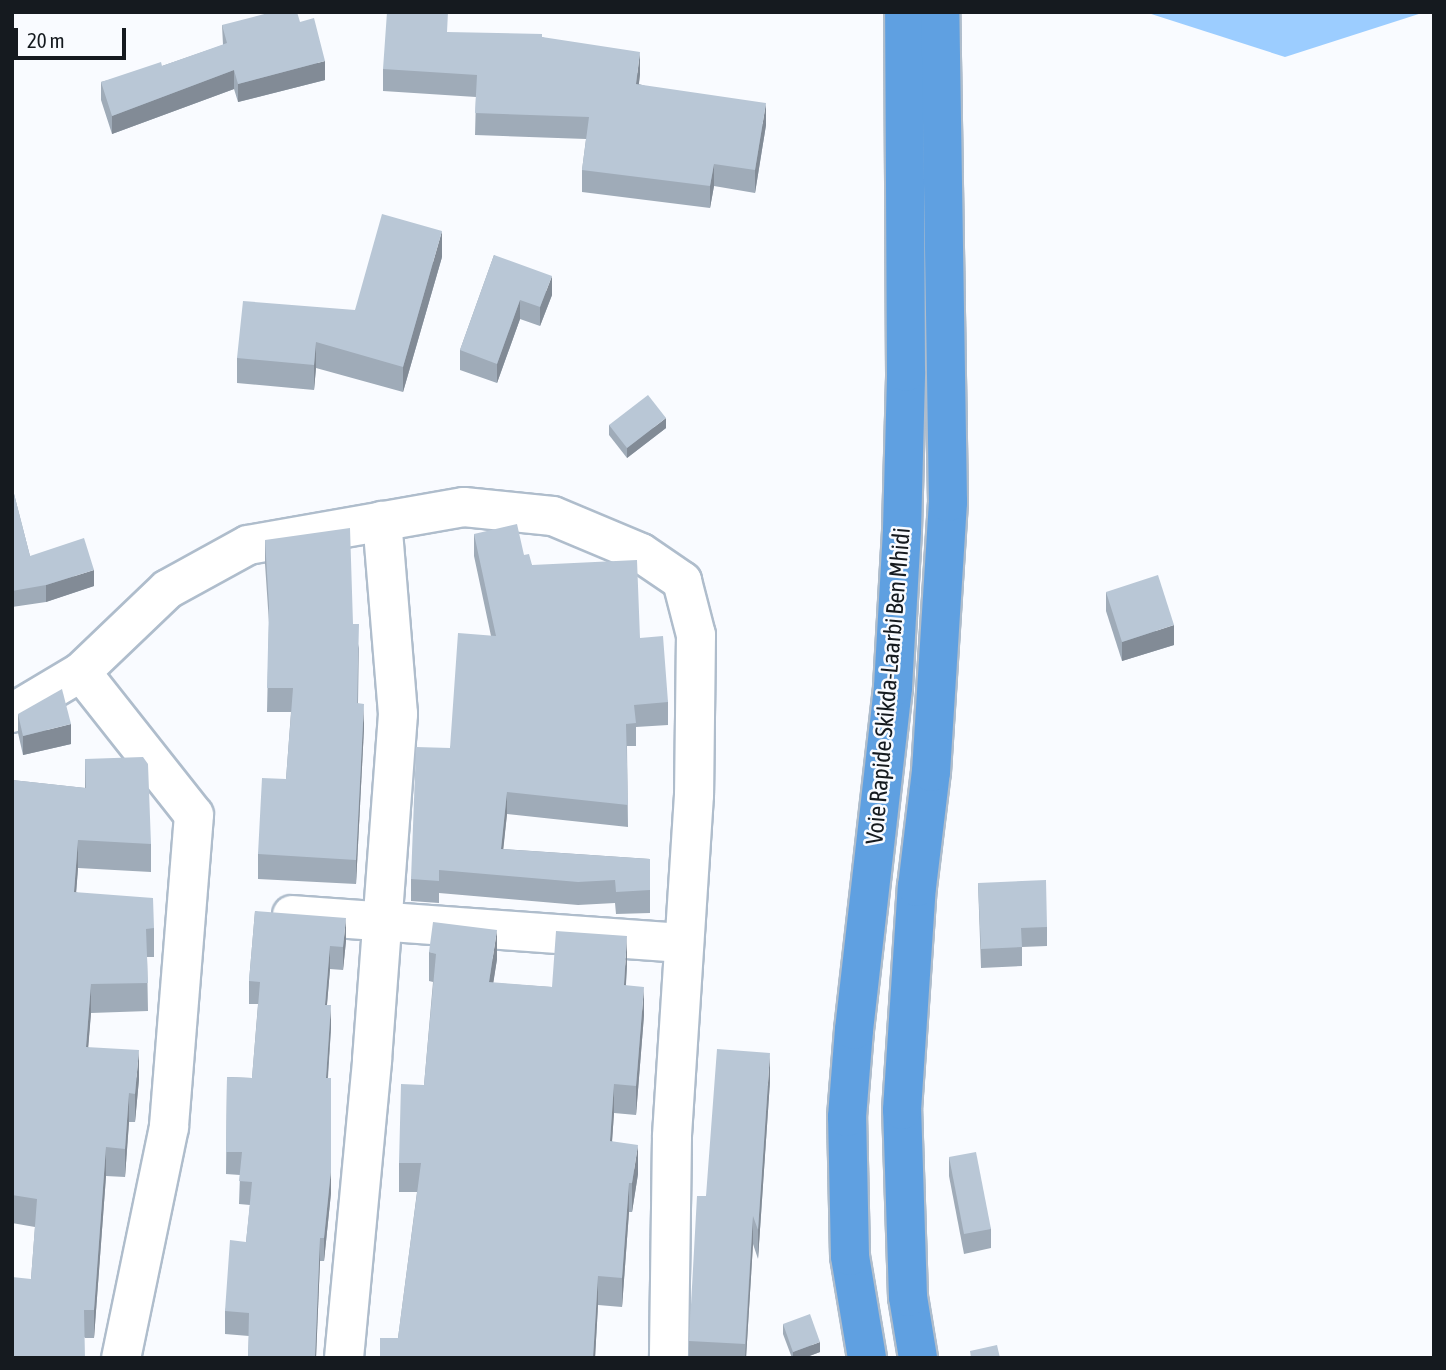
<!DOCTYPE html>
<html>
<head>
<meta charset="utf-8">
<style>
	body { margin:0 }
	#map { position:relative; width:1446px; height:1370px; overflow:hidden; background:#f9fbff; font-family:"Asap Condensed",sans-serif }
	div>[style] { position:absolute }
	.green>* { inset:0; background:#9ccdff }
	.roads { filter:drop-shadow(2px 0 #afbdcc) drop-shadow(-2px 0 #afbdcc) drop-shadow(0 2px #afbdcc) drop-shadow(0 -2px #afbdcc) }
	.minor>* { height:38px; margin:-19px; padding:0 19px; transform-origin:19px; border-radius:19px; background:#fff }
	.highway>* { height:38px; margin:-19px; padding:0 19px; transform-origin:19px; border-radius:19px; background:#5fa0e1 }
	.wall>* { inset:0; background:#9fabb8 }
	.shaded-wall>* { inset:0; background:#828b96 }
	.building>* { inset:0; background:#b9c7d6 }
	span { translate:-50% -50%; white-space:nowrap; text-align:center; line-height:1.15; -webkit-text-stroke:5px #f9fbff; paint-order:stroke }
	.street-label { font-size:24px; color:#151a1f }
	.frame { position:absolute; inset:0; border:14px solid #151a1f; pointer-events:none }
	.scale { position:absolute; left:14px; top:28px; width:112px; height:32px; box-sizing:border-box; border:4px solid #151a1f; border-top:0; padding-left:9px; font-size:21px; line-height:24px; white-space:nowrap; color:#151a1f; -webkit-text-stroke:5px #f9fbff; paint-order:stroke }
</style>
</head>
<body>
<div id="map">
	<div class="green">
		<div style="clip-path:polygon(1145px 12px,1425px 12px,1285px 57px)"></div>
	</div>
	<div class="roads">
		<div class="minor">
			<div style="left:81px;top:672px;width:182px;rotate:51.7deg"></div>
			<div style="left:194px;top:815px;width:313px;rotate:94.6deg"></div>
			<div style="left:169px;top:1127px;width:236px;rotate:101.7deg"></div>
			<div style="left:12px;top:713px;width:80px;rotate:-30.7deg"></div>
			<div style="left:81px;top:672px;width:120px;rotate:-43.7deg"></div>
			<div style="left:168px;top:589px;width:91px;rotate:-28.8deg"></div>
			<div style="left:248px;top:545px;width:219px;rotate:-10deg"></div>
			<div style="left:464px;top:507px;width:89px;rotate:5.8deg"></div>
			<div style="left:553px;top:516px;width:95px;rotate:22.8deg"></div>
			<div style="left:641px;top:553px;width:50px;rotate:34.3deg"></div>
			<div style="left:682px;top:581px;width:56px;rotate:75.5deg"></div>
			<div style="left:696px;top:635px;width:160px;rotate:90.7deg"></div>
			<div style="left:694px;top:795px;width:343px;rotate:93.7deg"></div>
			<div style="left:672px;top:1137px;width:221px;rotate:90.8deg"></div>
			<div style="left:292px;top:915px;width:393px;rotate:4.1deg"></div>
			<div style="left:344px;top:1358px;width:299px;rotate:-84.6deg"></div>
			<div style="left:372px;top:1060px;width:347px;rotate:-85.7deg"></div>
			<div style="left:398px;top:714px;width:194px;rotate:-94.7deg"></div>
		</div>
		<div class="highway">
			<div style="left:867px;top:1358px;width:103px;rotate:-99.5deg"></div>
			<div style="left:850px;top:1256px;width:139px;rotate:-91.2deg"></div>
			<div style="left:847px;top:1117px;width:87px;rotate:-85.4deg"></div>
			<div style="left:854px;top:1030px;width:345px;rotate:-83.5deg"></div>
			<div style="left:893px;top:687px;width:157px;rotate:-86.7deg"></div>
			<div style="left:902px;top:530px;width:158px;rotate:-88.5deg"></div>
			<div style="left:906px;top:372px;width:360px;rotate:-90.3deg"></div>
			<div style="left:918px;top:1358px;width:62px;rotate:-99.3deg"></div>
			<div style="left:908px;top:1297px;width:187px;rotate:-91.8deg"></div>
			<div style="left:902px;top:1110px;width:224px;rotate:-86.2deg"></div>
			<div style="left:917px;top:887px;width:116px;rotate:-83.1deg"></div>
			<div style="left:931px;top:772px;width:271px;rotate:-86.4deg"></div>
			<div style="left:948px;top:502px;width:490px;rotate:-90.9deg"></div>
		</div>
	</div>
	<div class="wall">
		<div style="clip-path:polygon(300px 22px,325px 80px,238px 102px,234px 89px,112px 134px,101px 100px,101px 82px,162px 66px,223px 45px,222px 25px)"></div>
		<div style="clip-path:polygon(542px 37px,640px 74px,639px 84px,766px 125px,755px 193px,714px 186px,710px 208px,582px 192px,582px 170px,586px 139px,475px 135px,476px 97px,383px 91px,383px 69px)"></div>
		<div style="clip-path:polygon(494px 255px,552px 295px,540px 326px,520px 319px,497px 383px,460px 370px,460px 350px)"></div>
		<div style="clip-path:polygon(442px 257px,403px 392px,316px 368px,314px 390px,237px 383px,237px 358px,355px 310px)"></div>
		<div style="clip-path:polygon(609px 425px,666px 428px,627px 458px,609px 435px)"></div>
		<div style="clip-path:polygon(12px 486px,30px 556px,94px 586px,46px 602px,12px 607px)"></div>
		<div style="clip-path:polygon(474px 534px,524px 555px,532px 565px,640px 638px,668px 702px,668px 725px,636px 727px,636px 746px,627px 746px,628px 827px,507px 814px,503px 849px,650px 859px,650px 913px,616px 914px,615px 903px,578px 905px,439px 893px,439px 903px,411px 901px,411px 879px,450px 748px,491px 636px,474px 556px)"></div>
		<div style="clip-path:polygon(265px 540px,353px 624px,359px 648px,358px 703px,364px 728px,356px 884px,258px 879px,258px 854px,286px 779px,291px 712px,267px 712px,269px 623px,265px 564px)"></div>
		<div style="clip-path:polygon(1106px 592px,1174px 645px,1122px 661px,1106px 611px)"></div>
		<div style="clip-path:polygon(18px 714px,71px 744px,23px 755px,18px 733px)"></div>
		<div style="clip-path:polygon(85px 759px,151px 844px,151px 872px,78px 868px,76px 892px,154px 928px,154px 957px,147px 957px,148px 1011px,91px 1013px,88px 1047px,139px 1079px,135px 1122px,129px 1122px,125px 1177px,106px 1176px,94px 1338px,85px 1338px,31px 1279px,35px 1227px,12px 1223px,12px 780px,85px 788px)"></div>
		<div style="clip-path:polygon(978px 883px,1047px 927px,1047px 946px,1022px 947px,1022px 966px,981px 968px)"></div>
		<div style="clip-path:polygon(255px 911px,346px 941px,343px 970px,330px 969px,327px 1005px,331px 1028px,328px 1078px,331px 1193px,324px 1261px,320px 1261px,316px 1358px,248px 1358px,249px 1336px,225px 1334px,225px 1311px,246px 1242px,250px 1205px,239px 1204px,240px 1175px,226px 1174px,227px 1077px,252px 1078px,258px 1004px,249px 1004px,249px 981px)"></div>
		<div style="clip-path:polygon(429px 952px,497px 959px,493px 983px,552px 987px,627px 965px,626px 985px,644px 1015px,636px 1115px,614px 1113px,612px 1141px,638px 1174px,632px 1212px,629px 1212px,622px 1307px,598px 1305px,595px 1358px,380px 1358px,380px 1338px,398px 1338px,417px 1192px,399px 1192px,399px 1163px,424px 1085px,433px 982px,429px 981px)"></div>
		<div style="clip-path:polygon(770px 1081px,758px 1259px,753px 1244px,746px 1358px,689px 1358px,689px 1341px,706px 1196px)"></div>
		<div style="clip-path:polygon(949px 1157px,991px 1229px,991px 1248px,964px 1254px,949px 1176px)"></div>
		<div style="clip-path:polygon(783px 1324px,820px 1352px,804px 1358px,792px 1358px,783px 1334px)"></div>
	</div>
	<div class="shaded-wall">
		<div style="clip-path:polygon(640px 52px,640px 74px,636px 106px,636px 84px)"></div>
		<div style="clip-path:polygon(325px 61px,325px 80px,238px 102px,238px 84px)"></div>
		<div style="clip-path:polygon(234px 70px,234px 89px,112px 134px,112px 116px)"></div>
		<div style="clip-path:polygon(766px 103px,766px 125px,755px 193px,755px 170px)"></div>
		<div style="clip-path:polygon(714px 164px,714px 186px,710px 208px,710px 186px)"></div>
		<div style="clip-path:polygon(442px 231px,442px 257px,403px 392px,403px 367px)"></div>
		<div style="clip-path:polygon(552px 276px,552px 295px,540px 326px,540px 307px)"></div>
		<div style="clip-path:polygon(520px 300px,520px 319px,497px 383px,497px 364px)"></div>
		<div style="clip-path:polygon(316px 342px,316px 368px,314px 390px,314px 365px)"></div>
		<div style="clip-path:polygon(666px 418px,666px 428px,627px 458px,627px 448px)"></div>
		<div style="clip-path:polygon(94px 570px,94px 586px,46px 602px,46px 585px)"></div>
		<div style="clip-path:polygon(1174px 625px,1174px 645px,1122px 661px,1122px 642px)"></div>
		<div style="clip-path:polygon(364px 704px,364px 728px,356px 884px,356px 860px)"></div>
		<div style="clip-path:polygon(71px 724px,71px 744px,23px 755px,23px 736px)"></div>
		<div style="clip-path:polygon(507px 792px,507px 814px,501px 871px,501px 849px)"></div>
		<div style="clip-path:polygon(78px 840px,78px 868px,74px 921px,74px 892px)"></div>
		<div style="clip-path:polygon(346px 918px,346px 941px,343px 970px,343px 947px)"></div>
		<div style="clip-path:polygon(497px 930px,497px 959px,489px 1011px,489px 982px)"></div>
		<div style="clip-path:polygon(627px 936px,627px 965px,624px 1014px,624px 985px)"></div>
		<div style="clip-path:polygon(330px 946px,330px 969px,325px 1027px,325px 1005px)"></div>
		<div style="clip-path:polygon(91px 984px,91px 1013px,86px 1075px,86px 1047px)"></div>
		<div style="clip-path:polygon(644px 987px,644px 1015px,636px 1115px,636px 1086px)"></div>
		<div style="clip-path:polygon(331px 1005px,331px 1028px,326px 1101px,326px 1078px)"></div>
		<div style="clip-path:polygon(139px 1050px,139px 1079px,135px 1122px,135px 1094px)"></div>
		<div style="clip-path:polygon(770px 1053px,770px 1081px,758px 1259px,758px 1230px)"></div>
		<div style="clip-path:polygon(614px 1084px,614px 1113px,610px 1170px,610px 1141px)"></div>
		<div style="clip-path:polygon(129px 1093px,129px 1122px,125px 1177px,125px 1149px)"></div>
		<div style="clip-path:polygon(638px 1145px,638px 1174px,632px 1212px,632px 1183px)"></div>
		<div style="clip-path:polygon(106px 1147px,106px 1176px,94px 1338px,94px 1310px)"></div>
		<div style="clip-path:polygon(331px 1170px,331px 1193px,324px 1261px,324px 1238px)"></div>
		<div style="clip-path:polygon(629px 1183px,629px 1212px,622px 1307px,622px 1278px)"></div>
		<div style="clip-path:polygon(753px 1216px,753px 1244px,746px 1358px,745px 1358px)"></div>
		<div style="clip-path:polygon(320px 1238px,320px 1261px,316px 1358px,315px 1358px)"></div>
		<div style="clip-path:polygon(598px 1276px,598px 1305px,595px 1358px,593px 1358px)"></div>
		<div style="clip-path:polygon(820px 1342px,820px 1352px,804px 1358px,793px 1358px,793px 1352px)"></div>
	</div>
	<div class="building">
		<div style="clip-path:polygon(272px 12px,297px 12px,300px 22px,314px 18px,325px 61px,238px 84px,234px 70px,112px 116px,101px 82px,161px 62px,162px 66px,227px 43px,222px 25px)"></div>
		<div style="clip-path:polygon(387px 12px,448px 12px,447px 32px,542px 34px,542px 37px,640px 52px,636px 84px,766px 103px,755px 170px,714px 164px,710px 186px,582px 170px,589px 117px,475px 113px,477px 75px,383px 69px)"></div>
		<div style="clip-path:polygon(382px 214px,442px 231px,403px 367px,316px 342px,314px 365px,237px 358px,243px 301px,355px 310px)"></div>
		<div style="clip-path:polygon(494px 255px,552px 276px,540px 307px,520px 300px,497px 364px,460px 350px)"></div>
		<div style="clip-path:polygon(648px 395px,666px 418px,627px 448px,609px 425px)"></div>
		<div style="clip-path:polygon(12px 486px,30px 556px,84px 538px,94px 570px,46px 585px,12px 591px)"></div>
		<div style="clip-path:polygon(517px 524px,524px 555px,529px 554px,532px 565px,637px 560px,640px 638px,663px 636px,668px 702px,634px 705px,636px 723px,626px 724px,628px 805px,507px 792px,501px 849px,650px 859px,650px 890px,616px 892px,615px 880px,578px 882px,439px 870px,439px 881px,411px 879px,416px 747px,450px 748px,458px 633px,496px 636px,474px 534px)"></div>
		<div style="clip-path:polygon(350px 528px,353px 624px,359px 624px,357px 703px,364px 704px,356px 860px,258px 854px,262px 778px,286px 779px,293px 688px,267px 688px,269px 606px,265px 540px)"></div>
		<div style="clip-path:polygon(1158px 575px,1174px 625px,1122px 642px,1106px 592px)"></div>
		<div style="clip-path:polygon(62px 689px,71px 724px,23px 736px,18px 714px)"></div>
		<div style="clip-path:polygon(143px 757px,148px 764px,151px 844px,78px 840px,74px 892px,153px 898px,154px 928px,146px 929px,148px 983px,91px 984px,86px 1047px,139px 1050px,135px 1094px,129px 1093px,125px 1149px,106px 1147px,94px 1310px,84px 1310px,85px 1358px,12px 1358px,12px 1277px,31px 1279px,37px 1199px,12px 1195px,12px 780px,86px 788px,85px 759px)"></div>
		<div style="clip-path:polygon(1046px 880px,1047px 927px,1021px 928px,1022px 947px,981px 949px,978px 883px)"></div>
		<div style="clip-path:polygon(255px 911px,346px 918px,343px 947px,330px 946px,325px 1005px,331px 1005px,326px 1078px,331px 1078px,331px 1170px,324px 1238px,320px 1238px,315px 1358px,248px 1358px,249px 1313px,225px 1311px,230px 1240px,246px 1242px,252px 1182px,239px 1181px,242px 1152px,226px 1152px,227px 1077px,252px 1078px,260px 982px,249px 981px)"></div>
		<div style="clip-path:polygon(433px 922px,497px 930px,489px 982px,552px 987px,556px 931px,627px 936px,624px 985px,644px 987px,636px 1086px,614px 1084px,610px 1141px,638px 1145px,632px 1183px,629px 1183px,622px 1278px,598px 1276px,593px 1358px,380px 1358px,380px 1338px,398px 1338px,421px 1163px,399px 1163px,401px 1084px,424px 1085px,436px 954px,429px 952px)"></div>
		<div style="clip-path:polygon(717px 1049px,770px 1053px,758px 1230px,753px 1216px,745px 1344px,689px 1341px,697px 1196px,706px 1196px)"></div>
		<div style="clip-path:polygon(976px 1152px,991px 1229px,964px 1234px,949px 1157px)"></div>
		<div style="clip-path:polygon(810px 1314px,820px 1342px,793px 1352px,783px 1324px)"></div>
		<div style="clip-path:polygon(997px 1345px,1000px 1358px,971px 1358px,970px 1351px)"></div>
	</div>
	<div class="street-label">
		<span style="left:888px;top:686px;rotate:-85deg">Voie Rapide Skikda-Laarbi Ben Mhidi</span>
	</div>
	<div class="frame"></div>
	<div class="scale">20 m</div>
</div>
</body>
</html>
